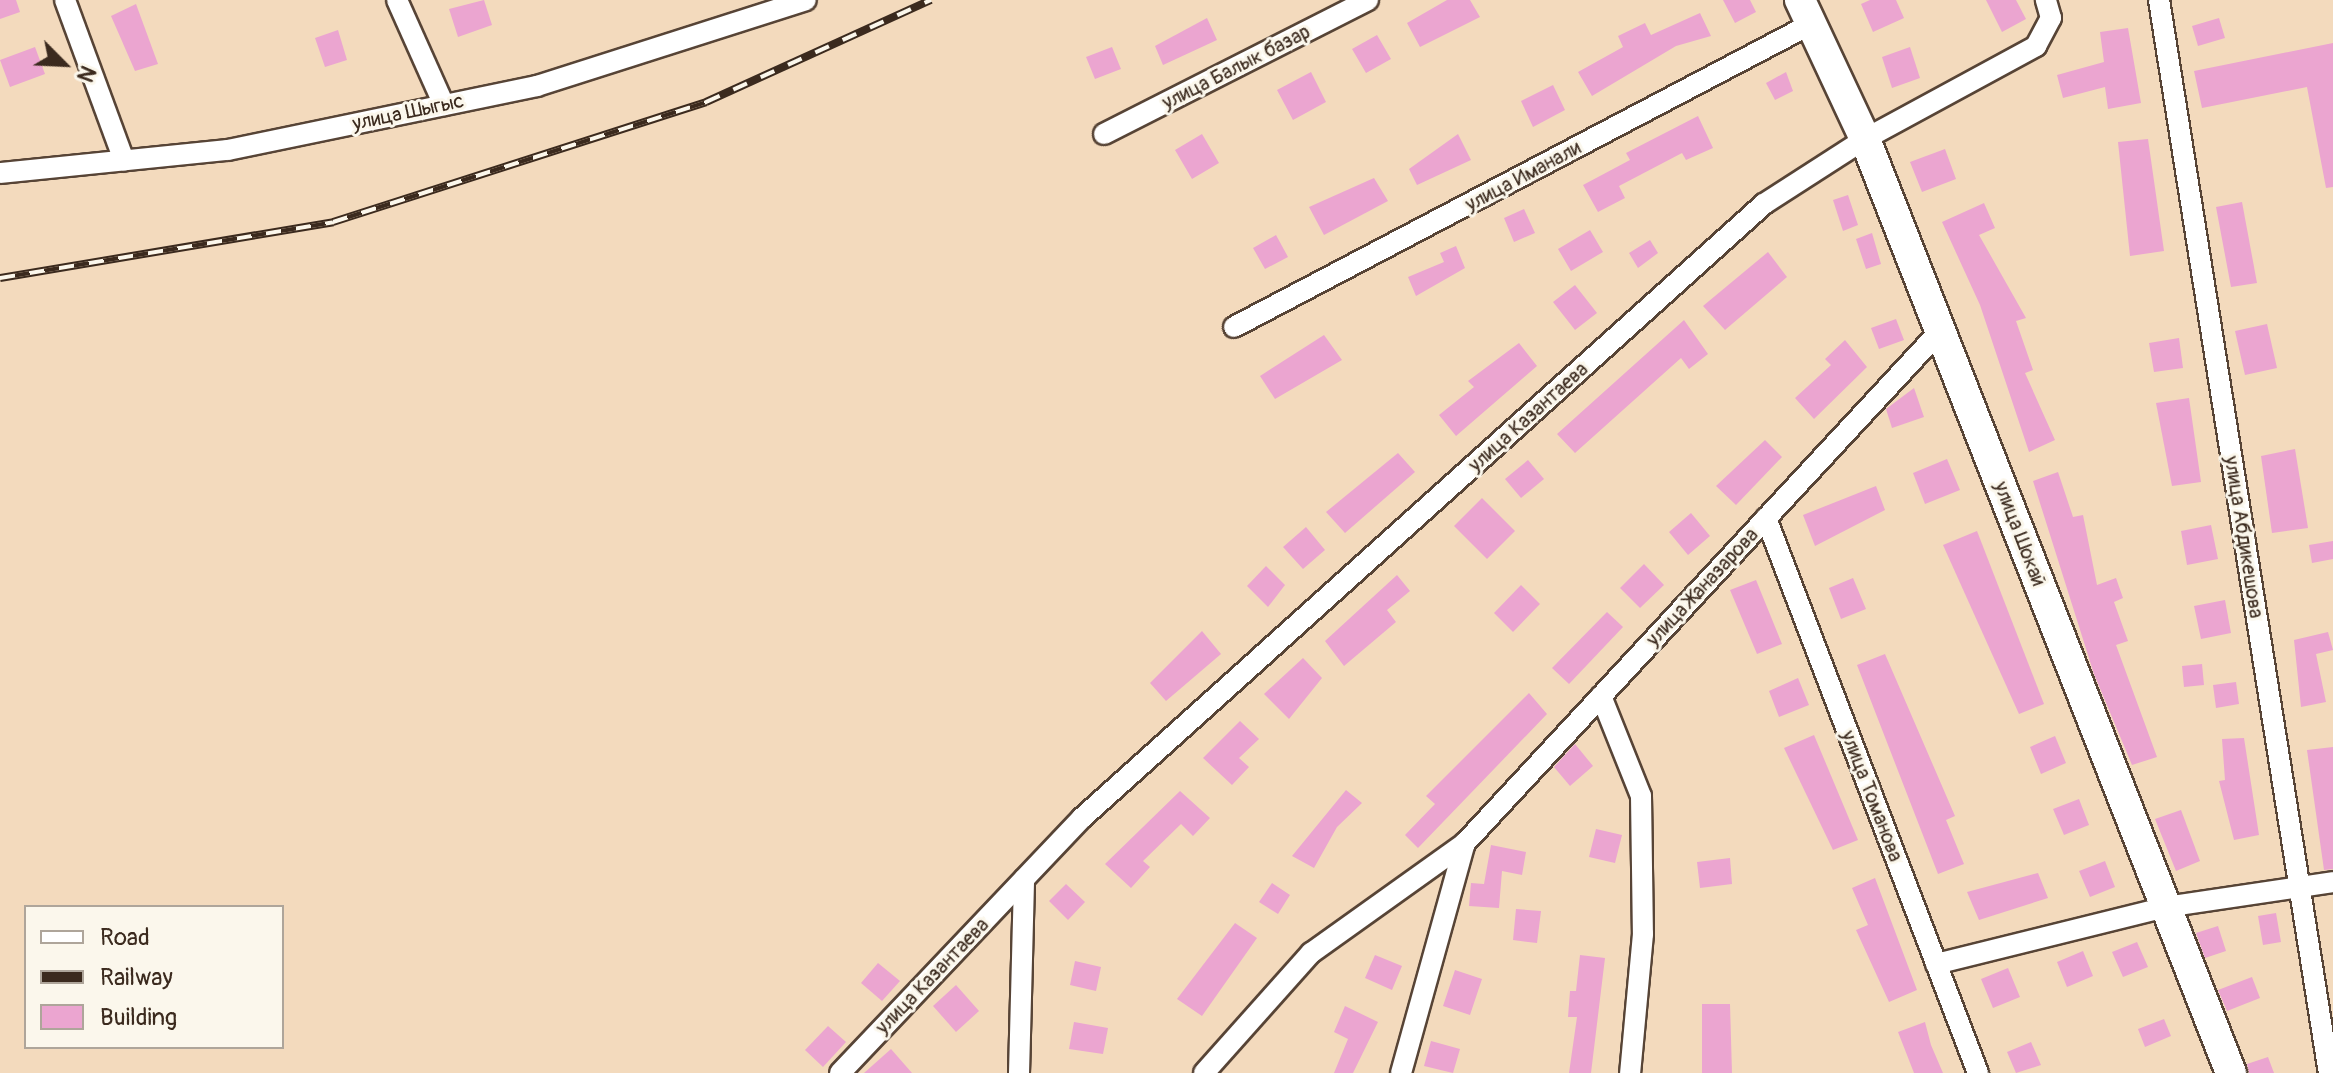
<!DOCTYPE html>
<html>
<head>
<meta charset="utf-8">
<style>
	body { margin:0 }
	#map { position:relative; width:2333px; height:1073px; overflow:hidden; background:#f3dabd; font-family:Pangolin,sans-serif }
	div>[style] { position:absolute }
	.building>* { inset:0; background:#eba5d0 }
	.roads { filter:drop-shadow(2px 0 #574436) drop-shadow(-2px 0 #574436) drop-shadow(0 2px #574436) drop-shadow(0 -2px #574436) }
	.street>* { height:20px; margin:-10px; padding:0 10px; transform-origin:10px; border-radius:10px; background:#fff }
	.secondary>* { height:30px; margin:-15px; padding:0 15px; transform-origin:15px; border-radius:15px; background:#fff }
	.rail>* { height:8px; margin-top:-4px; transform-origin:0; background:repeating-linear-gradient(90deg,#fbf7ec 0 15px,#3b2a1e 0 30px); box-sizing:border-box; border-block:2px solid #3b2a1e }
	span { translate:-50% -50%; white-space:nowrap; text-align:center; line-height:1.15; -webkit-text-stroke:6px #fbf7ec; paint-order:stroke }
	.street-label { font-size:20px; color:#3b2a1e }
	.legend { position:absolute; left:24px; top:905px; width:260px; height:144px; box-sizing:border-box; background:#fbf7ec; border:2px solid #aea59a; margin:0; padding:10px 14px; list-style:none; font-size:24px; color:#3b2a1e }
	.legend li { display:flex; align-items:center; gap:16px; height:40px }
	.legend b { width:40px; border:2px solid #aea59a }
	.north { position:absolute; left:24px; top:24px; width:80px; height:80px; -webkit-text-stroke:6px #fbf7ec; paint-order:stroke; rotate:114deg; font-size:22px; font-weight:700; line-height:32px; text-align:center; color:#3b2a1e }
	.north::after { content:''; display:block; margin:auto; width:28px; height:36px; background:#3b2a1e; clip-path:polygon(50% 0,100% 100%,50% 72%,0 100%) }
</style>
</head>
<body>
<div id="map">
	<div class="building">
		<div style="clip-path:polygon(0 0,16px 0,20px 12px,0 19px)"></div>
		<div style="clip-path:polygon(484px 0,492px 25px,458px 37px,449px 9px)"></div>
		<div style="clip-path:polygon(1447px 0,1470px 0,1480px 17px,1420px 47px,1407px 23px)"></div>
		<div style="clip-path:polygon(1723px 0,1750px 0,1756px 12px,1735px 23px)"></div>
		<div style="clip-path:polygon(1870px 0,1896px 0,1904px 18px,1873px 32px,1861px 4px)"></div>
		<div style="clip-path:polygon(1986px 0,2016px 0,2026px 19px,2002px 32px)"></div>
		<div style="clip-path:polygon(136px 4px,158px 64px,135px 71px,111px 16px)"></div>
		<div style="clip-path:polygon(1700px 13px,1711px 36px,1676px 46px,1592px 96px,1578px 72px,1623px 47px,1618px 36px,1645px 23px,1651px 35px)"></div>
		<div style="clip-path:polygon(1207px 18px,1217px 40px,1163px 65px,1155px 46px)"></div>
		<div style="clip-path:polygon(2219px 18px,2225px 38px,2198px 46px,2192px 26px)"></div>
		<div style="clip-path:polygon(2128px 28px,2141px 103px,2108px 109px,2105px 87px,2063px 98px,2057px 75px,2104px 62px,2100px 32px)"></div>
		<div style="clip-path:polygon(338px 30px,347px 60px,325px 67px,315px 38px)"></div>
		<div style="clip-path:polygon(1377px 35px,1391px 59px,1366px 73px,1352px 49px)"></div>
		<div style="clip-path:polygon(2333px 43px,2333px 187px,2326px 188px,2307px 87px,2202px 108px,2194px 71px)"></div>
		<div style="clip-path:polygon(35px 47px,45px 74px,10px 87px,0 60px)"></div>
		<div style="clip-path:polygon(1112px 47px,1121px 69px,1095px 79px,1086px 57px)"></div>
		<div style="clip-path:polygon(1910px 47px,1920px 78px,1892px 88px,1882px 57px)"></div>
		<div style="clip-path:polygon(1311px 72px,1326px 102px,1293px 120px,1277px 90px)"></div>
		<div style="clip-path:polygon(1786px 72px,1793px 91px,1775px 100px,1766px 83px)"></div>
		<div style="clip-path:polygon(1553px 85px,1565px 110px,1533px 127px,1521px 101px)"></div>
		<div style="clip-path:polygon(1698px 116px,1713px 148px,1686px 160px,1682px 153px,1619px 186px,1625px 198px,1598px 212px,1583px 185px,1630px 160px,1626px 153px)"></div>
		<div style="clip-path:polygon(1202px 134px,1219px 163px,1192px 179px,1175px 150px)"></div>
		<div style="clip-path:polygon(1458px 134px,1471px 160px,1417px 185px,1409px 169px)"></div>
		<div style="clip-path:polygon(2148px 139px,2164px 251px,2130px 256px,2118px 142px)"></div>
		<div style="clip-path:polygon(1945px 149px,1956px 179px,1922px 192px,1910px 162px)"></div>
		<div style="clip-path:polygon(1374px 178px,1388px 201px,1324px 235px,1309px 207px)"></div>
		<div style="clip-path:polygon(1848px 195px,1858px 225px,1843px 231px,1833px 200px)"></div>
		<div style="clip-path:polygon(2242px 202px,2257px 283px,2231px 287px,2216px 207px)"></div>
		<div style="clip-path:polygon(1984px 203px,1995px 228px,1979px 235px,2026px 318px,2016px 321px,2033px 370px,2025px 373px,2055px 440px,2029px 452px,1980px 305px,1942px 222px)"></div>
		<div style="clip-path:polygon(1524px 209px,1535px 233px,1514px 242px,1504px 218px)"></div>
		<div style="clip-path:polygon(1590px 230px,1603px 252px,1571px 271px,1558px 249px)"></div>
		<div style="clip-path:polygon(1872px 233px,1881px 264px,1866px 269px,1856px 239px)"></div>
		<div style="clip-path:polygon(1276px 235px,1288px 257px,1265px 269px,1253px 248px)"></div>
		<div style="clip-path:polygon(1650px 240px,1658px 253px,1638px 268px,1629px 253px)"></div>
		<div style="clip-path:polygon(1456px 246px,1465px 268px,1416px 296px,1408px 277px,1444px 262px,1440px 253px)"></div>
		<div style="clip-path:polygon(1768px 252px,1787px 277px,1725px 330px,1703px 306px)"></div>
		<div style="clip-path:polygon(1575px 285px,1597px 313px,1575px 330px,1553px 302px)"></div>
		<div style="clip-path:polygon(1896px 319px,1904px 340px,1879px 349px,1871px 328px)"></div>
		<div style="clip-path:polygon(1684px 320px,1708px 354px,1689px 369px,1681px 358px,1575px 453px,1557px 434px)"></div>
		<div style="clip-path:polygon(2267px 324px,2277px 368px,2245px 375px,2235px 331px)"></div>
		<div style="clip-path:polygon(1324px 335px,1342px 360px,1275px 399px,1260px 376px)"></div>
		<div style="clip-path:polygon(2179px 338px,2183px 368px,2154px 372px,2149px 343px)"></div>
		<div style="clip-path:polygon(1845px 340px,1867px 367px,1814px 419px,1795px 398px,1831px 365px,1825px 359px)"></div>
		<div style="clip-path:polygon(1519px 343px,1537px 366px,1456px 436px,1439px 415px,1474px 387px,1468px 381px)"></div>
		<div style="clip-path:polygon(1914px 388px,1924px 417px,1892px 428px,1886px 409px)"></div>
		<div style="clip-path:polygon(2189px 398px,2201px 482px,2172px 486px,2156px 403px)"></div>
		<div style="clip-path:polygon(1765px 440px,1782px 457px,1736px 505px,1716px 486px)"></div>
		<div style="clip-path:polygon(2295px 449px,2308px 528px,2272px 533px,2261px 456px)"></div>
		<div style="clip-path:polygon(1398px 453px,1415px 472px,1345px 533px,1326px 512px)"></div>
		<div style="clip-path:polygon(1947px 459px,1960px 490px,1925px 504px,1913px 473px)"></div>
		<div style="clip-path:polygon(1528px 460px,1544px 479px,1521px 498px,1505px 479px)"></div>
		<div style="clip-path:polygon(2058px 472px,2073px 517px,2083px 515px,2097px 585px,2116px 578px,2123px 598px,2114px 602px,2128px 641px,2116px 645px,2157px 757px,2132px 765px,2094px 674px,2033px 481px)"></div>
		<div style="clip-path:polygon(1876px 486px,1885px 510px,1815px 546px,1803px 515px)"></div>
		<div style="clip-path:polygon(1482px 498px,1515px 531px,1487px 559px,1454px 526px)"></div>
		<div style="clip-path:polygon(1691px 513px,1710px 536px,1688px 555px,1669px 532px)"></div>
		<div style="clip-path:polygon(2211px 525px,2218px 559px,2187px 565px,2181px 531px)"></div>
		<div style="clip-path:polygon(1306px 527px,1325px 550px,1303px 569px,1283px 547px)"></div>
		<div style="clip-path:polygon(1977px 531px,2044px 704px,2019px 714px,1943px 545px)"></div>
		<div style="clip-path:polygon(2333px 541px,2333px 559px,2312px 563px,2309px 545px)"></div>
		<div style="clip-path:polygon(1644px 564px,1664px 585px,1640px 608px,1620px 588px)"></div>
		<div style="clip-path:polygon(1266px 566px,1285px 585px,1268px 607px,1247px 586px)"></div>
		<div style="clip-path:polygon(1397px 575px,1410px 591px,1387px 610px,1396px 622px,1344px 666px,1325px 641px)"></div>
		<div style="clip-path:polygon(1853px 578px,1866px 609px,1841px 619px,1829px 588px)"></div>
		<div style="clip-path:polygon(1756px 580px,1782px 644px,1757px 654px,1730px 590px)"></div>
		<div style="clip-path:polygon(1521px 585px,1540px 604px,1513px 632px,1494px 613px)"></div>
		<div style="clip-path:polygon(2225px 600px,2231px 633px,2201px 639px,2194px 606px)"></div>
		<div style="clip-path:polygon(1607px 612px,1623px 627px,1569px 684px,1552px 668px)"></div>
		<div style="clip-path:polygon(1202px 631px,1221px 654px,1166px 701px,1150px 683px)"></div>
		<div style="clip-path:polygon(2328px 632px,2333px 650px,2316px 654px,2326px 702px,2301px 707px,2294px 640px)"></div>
		<div style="clip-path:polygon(1885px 654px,1955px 816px,1946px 820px,1964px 864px,1938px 874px,1857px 665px)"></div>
		<div style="clip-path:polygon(1303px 658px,1322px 678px,1289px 719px,1264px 694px)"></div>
		<div style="clip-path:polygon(2202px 664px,2204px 685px,2184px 687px,2182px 666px)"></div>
		<div style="clip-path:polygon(1798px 678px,1809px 705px,1779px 717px,1769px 691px)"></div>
		<div style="clip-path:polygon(2236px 682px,2239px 704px,2216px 708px,2213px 685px)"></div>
		<div style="clip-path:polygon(1529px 693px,1547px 714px,1418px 848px,1405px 835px,1435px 804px,1426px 796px)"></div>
		<div style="clip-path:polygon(1240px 721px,1259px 739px,1239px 758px,1249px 767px,1232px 785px,1203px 758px)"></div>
		<div style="clip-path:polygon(1814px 735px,1858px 840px,1833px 850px,1784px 748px)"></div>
		<div style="clip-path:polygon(2055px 736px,2066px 763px,2041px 774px,2030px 747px)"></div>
		<div style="clip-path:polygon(2244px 738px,2259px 835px,2234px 840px,2219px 781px,2225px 780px,2222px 739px)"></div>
		<div style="clip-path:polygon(1575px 744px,1593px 766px,1570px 786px,1554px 767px)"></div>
		<div style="clip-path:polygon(2333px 747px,2333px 869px,2324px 870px,2307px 750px)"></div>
		<div style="clip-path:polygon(1346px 790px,1362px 803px,1337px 827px,1314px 868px,1292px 856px)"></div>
		<div style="clip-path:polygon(1180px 791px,1210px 818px,1193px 836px,1181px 824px,1143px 861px,1150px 867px,1131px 888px,1105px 864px)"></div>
		<div style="clip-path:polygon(2079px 799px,2089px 825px,2064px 835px,2053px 809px)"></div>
		<div style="clip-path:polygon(2181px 810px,2200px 861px,2176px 871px,2155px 819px)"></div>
		<div style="clip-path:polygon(1596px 829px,1622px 835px,1615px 863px,1589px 857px)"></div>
		<div style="clip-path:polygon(1491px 845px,1526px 852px,1522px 875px,1502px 871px,1499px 908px,1469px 906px,1471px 883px,1484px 884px)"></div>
		<div style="clip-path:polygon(1730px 858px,1732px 884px,1700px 888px,1697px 862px)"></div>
		<div style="clip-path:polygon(2105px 861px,2115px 887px,2090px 897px,2079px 871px)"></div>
		<div style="clip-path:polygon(2038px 873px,2048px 898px,1979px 920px,1967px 892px)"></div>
		<div style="clip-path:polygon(1875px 878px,1917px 990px,1889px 1002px,1856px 930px,1868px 925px,1852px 888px)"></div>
		<div style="clip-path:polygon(1272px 883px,1290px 895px,1278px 914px,1259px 902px)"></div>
		<div style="clip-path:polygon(1066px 884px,1085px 902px,1068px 920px,1049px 901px)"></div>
		<div style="clip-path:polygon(1516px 909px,1541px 911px,1537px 943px,1513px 940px)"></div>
		<div style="clip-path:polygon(2276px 913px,2281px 942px,2263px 945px,2258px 916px)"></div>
		<div style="clip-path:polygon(1235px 923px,1257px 938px,1202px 1016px,1177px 999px)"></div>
		<div style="clip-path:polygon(2218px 926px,2226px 951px,2205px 958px,2196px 933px)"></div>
		<div style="clip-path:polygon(2137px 942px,2148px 967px,2123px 977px,2112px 952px)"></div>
		<div style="clip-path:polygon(2083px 951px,2093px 976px,2067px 987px,2057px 962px)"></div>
		<div style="clip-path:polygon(1375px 955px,1402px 966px,1392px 990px,1365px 978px)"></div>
		<div style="clip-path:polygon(1580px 955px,1605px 958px,1591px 1073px,1569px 1073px,1577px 1017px,1568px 1017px,1570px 991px,1576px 991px)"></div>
		<div style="clip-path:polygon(1075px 961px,1101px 967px,1096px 991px,1070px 985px)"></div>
		<div style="clip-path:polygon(878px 963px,900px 981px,882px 1001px,861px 983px)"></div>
		<div style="clip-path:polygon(2008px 968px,2020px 997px,1993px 1008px,1981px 979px)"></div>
		<div style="clip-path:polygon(1455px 970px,1482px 979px,1470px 1015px,1443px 1006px)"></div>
		<div style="clip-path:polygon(2252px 977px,2260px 998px,2227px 1011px,2218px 990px)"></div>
		<div style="clip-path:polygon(956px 985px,979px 1011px,956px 1032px,933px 1006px)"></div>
		<div style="clip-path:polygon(1702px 1004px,1730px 1004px,1732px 1073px,1702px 1073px)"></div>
		<div style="clip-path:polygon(1345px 1006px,1378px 1022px,1353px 1073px,1334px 1073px,1348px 1039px,1334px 1032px)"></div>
		<div style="clip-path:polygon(2164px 1019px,2171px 1036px,2145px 1047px,2138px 1029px)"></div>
		<div style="clip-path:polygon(1074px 1022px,1108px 1028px,1103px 1054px,1069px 1049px)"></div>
		<div style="clip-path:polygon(1925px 1022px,1931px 1045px,1943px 1073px,1914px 1073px,1898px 1032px)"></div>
		<div style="clip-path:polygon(828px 1026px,846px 1042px,823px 1067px,805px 1050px)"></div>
		<div style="clip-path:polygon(1431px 1041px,1460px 1049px,1453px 1073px,1424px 1066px)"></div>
		<div style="clip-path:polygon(2031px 1042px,2041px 1065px,2016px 1073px,2007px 1052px)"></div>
		<div style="clip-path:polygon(891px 1049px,912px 1073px,864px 1073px)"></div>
		<div style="clip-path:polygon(2268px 1057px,2274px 1073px,2249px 1073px,2247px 1064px)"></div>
	</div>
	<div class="roads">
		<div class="street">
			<div style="left:65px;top:0;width:171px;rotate:69.8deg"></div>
			<div style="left:397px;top:0;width:115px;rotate:65.9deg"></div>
			<div style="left:2159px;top:0;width:1086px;rotate:81deg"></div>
			<div style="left:1104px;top:134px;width:296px;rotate:-26.9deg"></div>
			<div style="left:0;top:173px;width:229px;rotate:-5.8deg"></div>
			<div style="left:228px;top:150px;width:316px;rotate:-11.7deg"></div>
			<div style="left:537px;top:86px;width:282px;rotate:-17.7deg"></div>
			<div style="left:1234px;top:327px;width:652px;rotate:-27.71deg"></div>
			<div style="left:1766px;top:518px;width:594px;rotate:69.09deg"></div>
			<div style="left:1601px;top:696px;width:108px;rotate:68.2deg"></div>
			<div style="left:1641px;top:796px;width:138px;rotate:89.2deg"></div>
			<div style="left:1643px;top:934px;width:140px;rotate:95.3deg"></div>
			<div style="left:1936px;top:964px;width:237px;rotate:-13.9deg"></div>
			<div style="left:2166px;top:907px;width:169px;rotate:-8.5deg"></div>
			<div style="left:840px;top:1073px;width:352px;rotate:-46.5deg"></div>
			<div style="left:1082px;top:818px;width:918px;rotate:-42deg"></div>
			<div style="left:1764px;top:204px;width:120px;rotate:-32.8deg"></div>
			<div style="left:1865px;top:139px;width:195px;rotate:-28.5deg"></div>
			<div style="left:2036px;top:46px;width:32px;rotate:-62deg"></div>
			<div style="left:2051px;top:18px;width:19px;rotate:-106deg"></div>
			<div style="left:1019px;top:1073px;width:194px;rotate:-88.5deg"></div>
			<div style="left:1204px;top:1073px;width:161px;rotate:-48.3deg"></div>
			<div style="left:1311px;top:953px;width:189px;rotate:-35.5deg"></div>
			<div style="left:1465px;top:843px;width:698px;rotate:-47.15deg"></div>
			<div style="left:1401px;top:1073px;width:239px;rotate:-74.5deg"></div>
		</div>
		<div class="secondary">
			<div style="left:1800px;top:0;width:153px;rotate:64.9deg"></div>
			<div style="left:1865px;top:139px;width:1003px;rotate:68.6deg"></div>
		</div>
	</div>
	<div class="rail">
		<div style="left:0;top:278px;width:338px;rotate:-9.5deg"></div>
		<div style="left:333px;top:222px;width:392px;rotate:-17.8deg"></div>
		<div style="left:706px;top:102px;width:247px;rotate:-24.4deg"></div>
	</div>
	<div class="street-label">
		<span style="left:1236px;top:67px;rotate:-27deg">улица Балык базар</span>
		<span style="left:408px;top:112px;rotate:-12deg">улица Шыгыс</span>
		<span style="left:1523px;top:176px;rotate:-28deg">улица Иманали</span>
		<span style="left:1528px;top:417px;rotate:-42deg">улица Казантаева</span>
		<span style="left:2020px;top:534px;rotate:69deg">улица Шокай</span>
		<span style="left:2244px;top:537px;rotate:81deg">улица Абдикешова</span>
		<span style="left:1702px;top:587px;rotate:-47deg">улица Жаназарова</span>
		<span style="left:1872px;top:796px;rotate:69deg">улица Томанова</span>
		<span style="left:932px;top:976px;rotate:-46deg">улица Казантаева</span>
	</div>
	<ul class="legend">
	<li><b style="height:10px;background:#fff"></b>Road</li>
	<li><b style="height:10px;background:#3b2a1e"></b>Railway</li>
	<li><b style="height:22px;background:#eba5d0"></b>Building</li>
	</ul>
	<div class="north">N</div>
</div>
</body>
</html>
